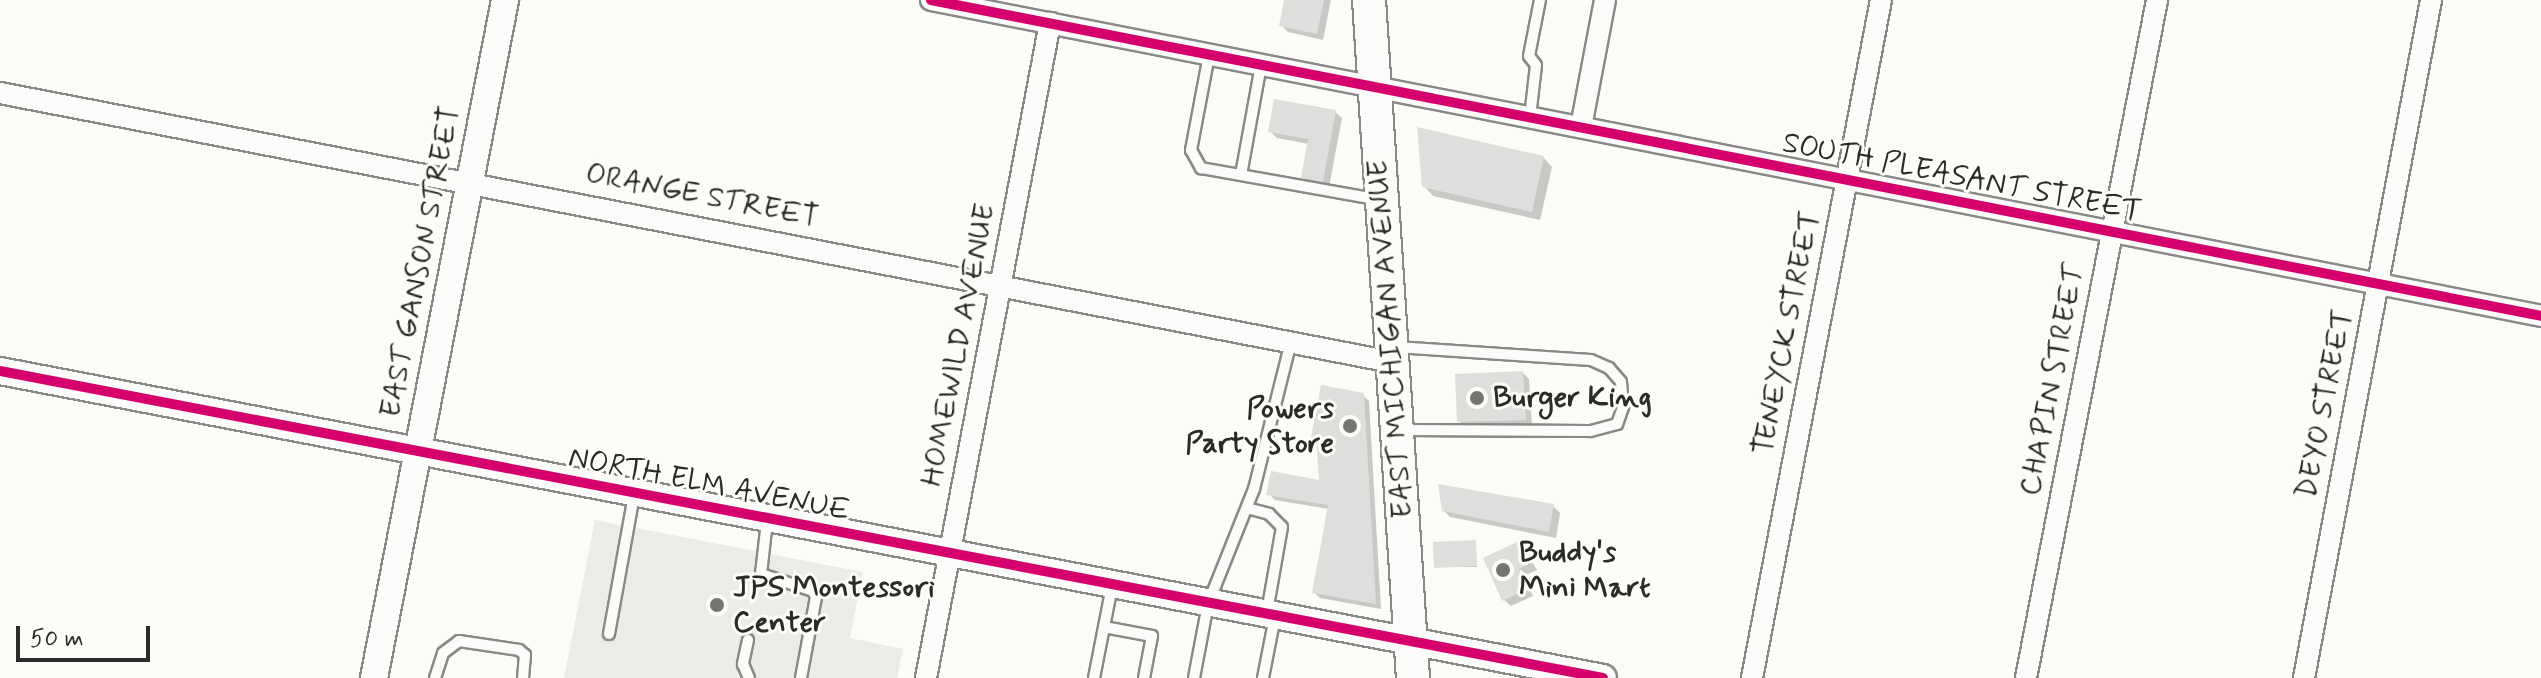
<!DOCTYPE html>
<html>
<head>
<meta charset="utf-8">
<style>
	body { margin:0 }
	#map { position:relative; width:2541px; height:678px; overflow:hidden; background:#fcfbf8; font-family:Mynerve,sans-serif }
	div>[style] { position:absolute }
	.built>* { inset:0; background:#ecebe7 }
	.shadow>* { inset:0; background:#0003 }
	.building>* { inset:0; background:#dfdedc }
	.roads { filter:drop-shadow(2px 0 #898987) drop-shadow(-2px 0 #898987) drop-shadow(0 2px #898987) drop-shadow(0 -2px #898987) }
	.service>* { height:10px; margin:-5px; padding:0 5px; transform-origin:5px; border-radius:5px; background:#fbfbf9 }
	.minor>* { height:20px; margin:-10px; padding:0 10px; transform-origin:10px; border-radius:10px; background:#fbfbf9 }
	.tertiary>* { height:26px; margin:-13px; padding:0 13px; transform-origin:13px; border-radius:13px; background:#fbfbf9 }
	.primary>* { height:32px; margin:-16px; padding:0 16px; transform-origin:16px; border-radius:16px; background:#fbfbf9 }
	.cycleway>* { height:10px; margin:-5px; padding:0 5px; transform-origin:5px; border-radius:5px; background:#d6006c }
	.dots>* { width:22px; height:22px; translate:-50% -50%; box-sizing:border-box; border:4px solid #fdfcf7; border-radius:50% }
	span { translate:-50% -50%; white-space:nowrap; text-align:center; line-height:1.15; -webkit-text-stroke:6px #fdfcf7; paint-order:stroke }
	.street-label { font-size:30px; color:#2b2b2b }
	.poi-label { font-size:30px; color:#2b2b2b; font-weight:700 }
	.left { translate:0 -50%; text-align:left }
	.right { translate:-100% -50%; text-align:right }
	.scale { position:absolute; left:16px; top:626px; width:134px; height:36px; box-sizing:border-box; border:4px solid #2b2b2b; border-top:0; padding-left:10px; font-size:24px; line-height:28px; white-space:nowrap; color:#2b2b2b; -webkit-text-stroke:6px #fdfcf7; paint-order:stroke }
</style>
</head>
<body>
<div id="map">
	<div class="built">
		<div style="clip-path:polygon(595px 520px,863px 572px,850px 638px,903px 649px,897px 678px,564px 678px)"></div>
	</div>
	<div class="shadow">
		<div style="clip-path:polygon(1287px 0,1331px 0,1323px 40px,1288px 32px,1282px 26px)"></div>
		<div style="clip-path:polygon(1335px 112px,1342px 118px,1329px 187px,1310px 184px,1303px 177px,1309px 144px,1277px 138px,1270px 131px)"></div>
		<div style="clip-path:polygon(1543px 157px,1552px 167px,1540px 220px,1433px 196px,1424px 186px)"></div>
		<div style="clip-path:polygon(1523px 373px,1529px 379px,1532px 426px,1466px 428px,1459px 421px)"></div>
		<div style="clip-path:polygon(1363px 395px,1369px 401px,1381px 609px,1320px 598px,1314px 592px,1329px 509px,1275px 500px,1269px 494px,1321px 482px,1318px 442px,1313px 436px)"></div>
		<div style="clip-path:polygon(1553px 506px,1560px 513px,1556px 538px,1450px 517px,1443px 510px)"></div>
		<div style="clip-path:polygon(1475px 542px,1477px 567px,1436px 567px)"></div>
		<div style="clip-path:polygon(1521px 543px,1537px 570px,1524px 576px,1533px 596px,1511px 606px,1504px 600px)"></div>
	</div>
	<div class="building">
		<div style="clip-path:polygon(1284px 0,1324px 0,1317px 34px,1279px 26px)"></div>
		<div style="clip-path:polygon(1274px 99px,1336px 110px,1323px 182px,1301px 178px,1308px 139px,1268px 132px)"></div>
		<div style="clip-path:polygon(1417px 127px,1544px 156px,1532px 212px,1422px 187px)"></div>
		<div style="clip-path:polygon(1523px 371px,1526px 420px,1457px 422px,1455px 374px)"></div>
		<div style="clip-path:polygon(1321px 385px,1364px 393px,1376px 604px,1312px 593px,1328px 505px,1266px 495px,1271px 471px,1319px 480px,1316px 438px,1311px 437px)"></div>
		<div style="clip-path:polygon(1438px 484px,1554px 504px,1549px 532px,1442px 511px)"></div>
		<div style="clip-path:polygon(1476px 540px,1477px 566px,1434px 568px,1433px 542px)"></div>
		<div style="clip-path:polygon(1521px 540px,1531px 563px,1519px 569px,1528px 589px,1502px 601px,1483px 558px)"></div>
	</div>
	<div class="roads">
		<div class="service">
			<div style="left:1209px;top:55px;width:97px;rotate:100.7deg"></div>
			<div style="left:1191px;top:150px;width:21px;rotate:61deg"></div>
			<div style="left:1201px;top:168px;width:182px;rotate:10.1deg"></div>
			<div style="left:1530px;top:117px;width:52px;rotate:-83.4deg"></div>
			<div style="left:1536px;top:65px;width:11px;rotate:-128deg"></div>
			<div style="left:1529px;top:56px;width:57px;rotate:-78.9deg"></div>
			<div style="left:1241px;top:175px;width:112px;rotate:-79.7deg"></div>
			<div style="left:1396px;top:347px;width:195px;rotate:3.8deg"></div>
			<div style="left:1591px;top:360px;width:20px;rotate:24deg"></div>
			<div style="left:1609px;top:368px;width:18px;rotate:49deg"></div>
			<div style="left:1621px;top:382px;width:25px;rotate:85deg"></div>
			<div style="left:1623px;top:407px;width:18px;rotate:109deg"></div>
			<div style="left:1617px;top:424px;width:28px;rotate:165deg"></div>
			<div style="left:1590px;top:431px;width:188px;rotate:-179.7deg"></div>
			<div style="left:1247px;top:508px;width:23px;rotate:15deg"></div>
			<div style="left:1269px;top:514px;width:18px;rotate:45deg"></div>
			<div style="left:1282px;top:527px;width:86px;rotate:100deg"></div>
			<div style="left:767px;top:521px;width:53px;rotate:96.5deg"></div>
			<div style="left:761px;top:574px;width:55px;rotate:18.1deg"></div>
			<div style="left:813px;top:591px;width:7px;rotate:63deg"></div>
			<div style="left:816px;top:597px;width:82px;rotate:100.5deg"></div>
			<div style="left:1104px;top:627px;width:49px;rotate:10.6deg"></div>
			<div style="left:1152px;top:636px;width:43px;rotate:100.8deg"></div>
			<div style="left:609px;top:634px;width:141px;rotate:-79.8deg"></div>
			<div style="left:748px;top:640px;width:25px;rotate:102deg"></div>
			<div style="left:743px;top:664px;width:15px;rotate:67deg"></div>
			<div style="left:435px;top:678px;width:26px;rotate:-72deg"></div>
			<div style="left:443px;top:653px;width:20px;rotate:-37deg"></div>
			<div style="left:459px;top:641px;width:61px;rotate:8.5deg"></div>
			<div style="left:519px;top:650px;width:8px;rotate:40deg"></div>
			<div style="left:525px;top:655px;width:23px;rotate:95deg"></div>
			<div style="left:1094px;top:678px;width:94px;rotate:-78.9deg"></div>
			<div style="left:1194px;top:678px;width:75px;rotate:-79.3deg"></div>
			<div style="left:1208px;top:604px;width:124px;rotate:-68.2deg"></div>
			<div style="left:1254px;top:489px;width:152px;rotate:-75.9deg"></div>
			<div style="left:1263px;top:678px;width:62px;rotate:-78.9deg"></div>
		</div>
		<div class="minor">
			<div style="left:931px;top:0;width:1641px;rotate:11.1deg"></div>
			<div style="left:0;top:93px;width:1418px;rotate:10.94deg"></div>
			<div style="left:1581px;top:127px;width:129px;rotate:-79.3deg"></div>
			<div style="left:926px;top:678px;width:667px;rotate:-79.28deg"></div>
			<div style="left:1752px;top:678px;width:690px;rotate:-79.23deg"></div>
			<div style="left:2026px;top:678px;width:691px;rotate:-79.06deg"></div>
			<div style="left:2304px;top:678px;width:690px;rotate:-79.39deg"></div>
		</div>
		<div class="tertiary">
			<div style="left:0;top:371px;width:1632px;rotate:10.84deg"></div>
			<div style="left:374px;top:678px;width:691px;rotate:-79.06deg"></div>
		</div>
		<div class="primary">
			<div style="left:1369px;top:0;width:679px;rotate:86.29deg"></div>
		</div>
	</div>
	<div class="cycleway">
		<div style="left:931px;top:0;width:1641px;rotate:11.1deg"></div>
		<div style="left:0;top:371px;width:1632px;rotate:10.84deg"></div>
	</div>
	<div class="dots">
		<div style="left:1477px;top:398px;background:#747473"></div>
		<div style="left:1350px;top:426px;background:#747473"></div>
		<div style="left:1503px;top:570px;background:#747473"></div>
		<div style="left:717px;top:605px;background:#747473"></div>
	</div>
	<div class="street-label">
		<span style="left:1962px;top:178px;rotate:11deg">SOUTH PLEASANT STREET</span>
		<span style="left:702px;top:196px;rotate:11deg">ORANGE STREET</span>
		<span style="left:421px;top:262px;rotate:-79deg">EAST GANSON STREET</span>
		<span style="left:1787px;top:333px;rotate:-79deg">TENEYCK STREET</span>
		<span style="left:1391px;top:339px;rotate:-94deg">EAST MICHIGAN AVENUE</span>
		<span style="left:959px;top:345px;rotate:-79deg">HOMEWILD AVENUE</span>
		<span style="left:2053px;top:380px;rotate:-79deg">CHAPIN STREET</span>
		<span style="left:2325px;top:404px;rotate:-79deg">DEYO STREET</span>
		<span style="left:709px;top:485px;rotate:11deg">NORTH ELM AVENUE</span>
	</div>
	<div class="poi-label">
		<span class="left" style="left:1493px;top:398px">Burger King</span>
		<span class="right" style="left:1334px;top:426px">Powers<br>Party Store</span>
		<span class="left" style="left:1519px;top:570px">Buddy's<br>Mini Mart</span>
		<span class="left" style="left:733px;top:605px">JPS Montessori<br>Center</span>
	</div>
	<div class="scale">50 m</div>
</div>
</body>
</html>
